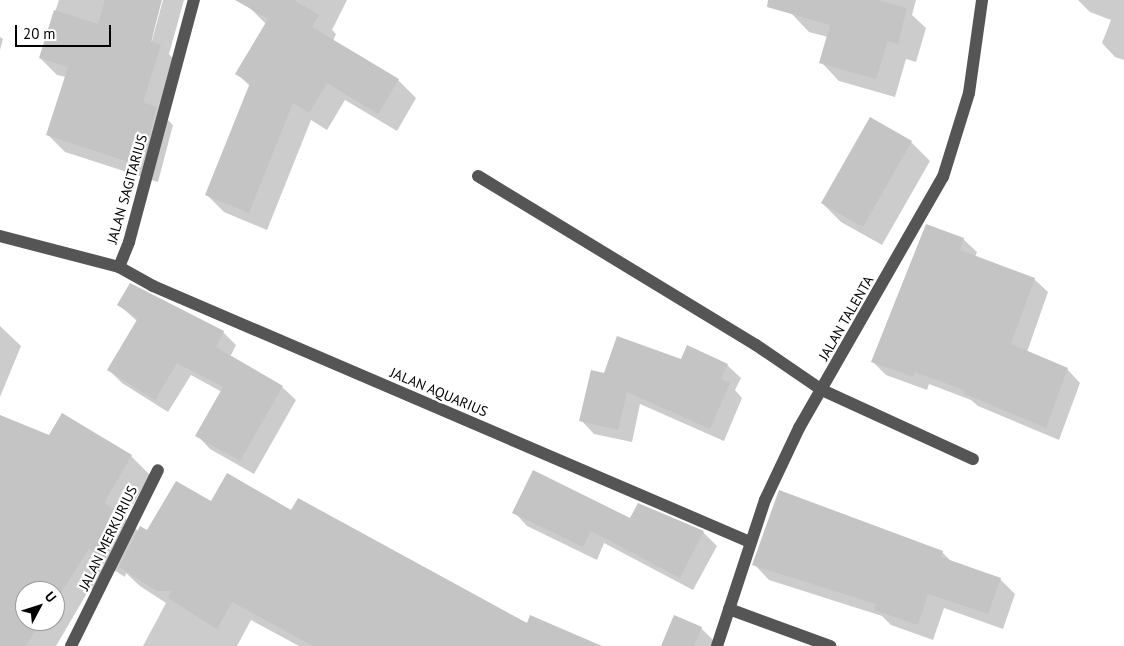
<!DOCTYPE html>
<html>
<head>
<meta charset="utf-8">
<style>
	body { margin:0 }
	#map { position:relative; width:1124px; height:646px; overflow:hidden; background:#fff; font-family:"PT Sans",sans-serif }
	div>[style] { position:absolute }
	.shadow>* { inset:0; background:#0003 }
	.building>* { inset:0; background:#c4c4c4 }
	.minor>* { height:12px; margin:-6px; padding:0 6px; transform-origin:6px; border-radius:6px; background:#555 }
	span { translate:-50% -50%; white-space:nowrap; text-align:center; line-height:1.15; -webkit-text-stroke:4.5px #fff; paint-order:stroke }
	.street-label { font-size:14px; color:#000 }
	.north { position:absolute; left:15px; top:581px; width:50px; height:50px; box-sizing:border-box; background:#fff; border:1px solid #999; border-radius:50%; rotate:50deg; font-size:14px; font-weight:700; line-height:20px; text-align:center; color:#000 }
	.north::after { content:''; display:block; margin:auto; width:18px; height:22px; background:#000; clip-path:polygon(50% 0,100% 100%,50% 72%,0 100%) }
	.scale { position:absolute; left:15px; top:25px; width:96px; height:22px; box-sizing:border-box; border:2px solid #000; border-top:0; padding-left:6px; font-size:15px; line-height:18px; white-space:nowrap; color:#000; -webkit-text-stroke:4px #fff; paint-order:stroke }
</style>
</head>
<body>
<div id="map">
	<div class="shadow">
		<div style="clip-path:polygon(59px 0,161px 0,150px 48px,163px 0,184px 0,169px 54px,177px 63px,161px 113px,173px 125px,158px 182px,65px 152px,48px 135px,66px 77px,57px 75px,40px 58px)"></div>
		<div style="clip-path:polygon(252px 0,347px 0,332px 30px,336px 34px,333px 41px,398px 80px,416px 98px,397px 131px,345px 100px,327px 130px,311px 120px,267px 230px,224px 212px,206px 194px,250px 86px,237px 74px,267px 25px,248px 6px)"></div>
		<div style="clip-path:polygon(794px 0,916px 0,912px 15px,926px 28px,916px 62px,906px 59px,895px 97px,839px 81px,821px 62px,828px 37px,809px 32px,791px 13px)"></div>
		<div style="clip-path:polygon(1078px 0,1124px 0,1124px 60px,1115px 57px,1102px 43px,1111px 20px,1090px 12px)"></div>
		<div style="clip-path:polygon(0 37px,3px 39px,0 50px)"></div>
		<div style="clip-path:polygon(911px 142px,930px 161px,882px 245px,841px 222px,822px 203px)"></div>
		<div style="clip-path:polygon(963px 239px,977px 252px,975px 257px,1034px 279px,1048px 292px,1027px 352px,1067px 369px,1080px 383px,1059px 440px,978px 406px,971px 400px,929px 384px,927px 390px,886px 375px,872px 361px)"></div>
		<div style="clip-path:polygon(119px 305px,223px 332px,236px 345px,230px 357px,282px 387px,296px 400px,254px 474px,210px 449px,197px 435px,222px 392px,191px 375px,168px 412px,122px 383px,109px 370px,137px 321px)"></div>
		<div style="clip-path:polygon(0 326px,21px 346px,0 397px)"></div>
		<div style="clip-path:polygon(727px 365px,741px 378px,735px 390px,742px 398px,724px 441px,640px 404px,632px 442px,594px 434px,581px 420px,605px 375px)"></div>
		<div style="clip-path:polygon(evenodd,0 416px,49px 437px,131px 456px,150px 475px,125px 518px,138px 531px,148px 532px,212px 503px,292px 512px,528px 625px,600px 646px,299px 646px,251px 620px,237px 646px,143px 646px,166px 603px,140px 586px,126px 573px,125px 577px,109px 567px,93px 591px,90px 588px,56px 646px,0 646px,0 416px,25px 591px,55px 591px,55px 621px,25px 621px,25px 591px)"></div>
		<div style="clip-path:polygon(514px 512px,630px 519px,703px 532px,717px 546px,693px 590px,604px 543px,597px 560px,527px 526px)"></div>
		<div style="clip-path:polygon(942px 552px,953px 563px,1000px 579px,1015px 594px,1003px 629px,944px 608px,933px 640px,891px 625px,882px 616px,769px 580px,754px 564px)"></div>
		<div style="clip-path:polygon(701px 628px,719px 646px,662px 646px)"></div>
	</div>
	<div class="building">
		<div style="clip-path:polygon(105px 0,162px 0,151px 41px,161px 45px,143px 102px,157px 107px,141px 166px,46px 135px,68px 67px,39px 58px,54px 10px,98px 24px)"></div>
		<div style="clip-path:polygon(235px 0,294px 0,319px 15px,312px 27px,399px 79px,378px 114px,327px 83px,309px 113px,293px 103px,249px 213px,205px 195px,250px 83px,235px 74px,268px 19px)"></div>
		<div style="clip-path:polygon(768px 0,878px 0,907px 8px,898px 44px,888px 41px,876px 79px,819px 63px,830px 25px,767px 7px)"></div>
		<div style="clip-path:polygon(870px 117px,912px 141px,863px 227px,821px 203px)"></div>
		<div style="clip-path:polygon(926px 224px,964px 238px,960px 250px,1035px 278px,1011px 344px,1068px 368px,1046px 428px,963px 393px,964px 390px,915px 372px,914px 377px,871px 362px)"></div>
		<div style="clip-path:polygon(130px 283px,224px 331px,216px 347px,283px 386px,240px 461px,195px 436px,223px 387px,177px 363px,155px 400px,107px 370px,138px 318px,117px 305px)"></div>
		<div style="clip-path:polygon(617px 336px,681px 359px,687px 345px,728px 364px,721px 379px,730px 383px,710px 429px,627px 392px,618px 430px,579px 421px,591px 370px,604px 373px)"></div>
		<div style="clip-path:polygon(62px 413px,132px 455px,104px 503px,126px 517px,105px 559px,89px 549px,62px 591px,55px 597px,55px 591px,25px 591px,25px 621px,41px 621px,26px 646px,0 646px,0 415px,49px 435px)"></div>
		<div style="clip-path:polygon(533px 470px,630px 518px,638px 503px,704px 531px,680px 578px,591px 531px,583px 547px,512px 513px)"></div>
		<div style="clip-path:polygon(227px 473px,291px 510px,298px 498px,527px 623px,530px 615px,602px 646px,313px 646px,232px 602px,217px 629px,168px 598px,171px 591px,157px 591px,119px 567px,140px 526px,147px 530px,176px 481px,211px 501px)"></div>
		<div style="clip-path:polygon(779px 490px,943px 551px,941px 557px,1001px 578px,988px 614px,928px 594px,918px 625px,874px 610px,876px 604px,752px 565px)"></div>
		<div style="clip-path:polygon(674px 615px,702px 627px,694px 646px,661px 646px)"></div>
	</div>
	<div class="minor">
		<div style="left:478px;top:176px;width:325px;rotate:31.3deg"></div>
		<div style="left:756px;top:345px;width:80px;rotate:34.3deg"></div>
		<div style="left:822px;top:390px;width:166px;rotate:24.6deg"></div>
		<div style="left:0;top:236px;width:123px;rotate:14.6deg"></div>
		<div style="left:119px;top:267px;width:27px;rotate:-68deg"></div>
		<div style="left:129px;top:242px;width:251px;rotate:-75deg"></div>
		<div style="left:119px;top:267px;width:39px;rotate:29deg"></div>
		<div style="left:153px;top:286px;width:650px;rotate:23.21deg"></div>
		<div style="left:729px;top:609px;width:108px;rotate:20.1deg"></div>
		<div style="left:71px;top:646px;width:196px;rotate:-63.7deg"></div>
		<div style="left:717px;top:646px;width:154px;rotate:-71.8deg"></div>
		<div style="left:765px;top:500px;width:80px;rotate:-64.7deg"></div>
		<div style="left:799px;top:428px;width:289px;rotate:-60.2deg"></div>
		<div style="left:943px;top:177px;width:88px;rotate:-72.8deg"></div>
		<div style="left:969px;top:93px;width:94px;rotate:-82deg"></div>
	</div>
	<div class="street-label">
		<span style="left:127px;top:189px;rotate:-74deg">JALAN SAGITARIUS</span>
		<span style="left:846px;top:318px;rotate:-60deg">JALAN TALENTA</span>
		<span style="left:439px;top:392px;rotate:23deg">JALAN AQUARIUS</span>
		<span style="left:108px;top:538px;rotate:-64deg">JALAN MERKURIUS</span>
	</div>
	<div class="north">U</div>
	<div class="scale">20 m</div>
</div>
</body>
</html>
